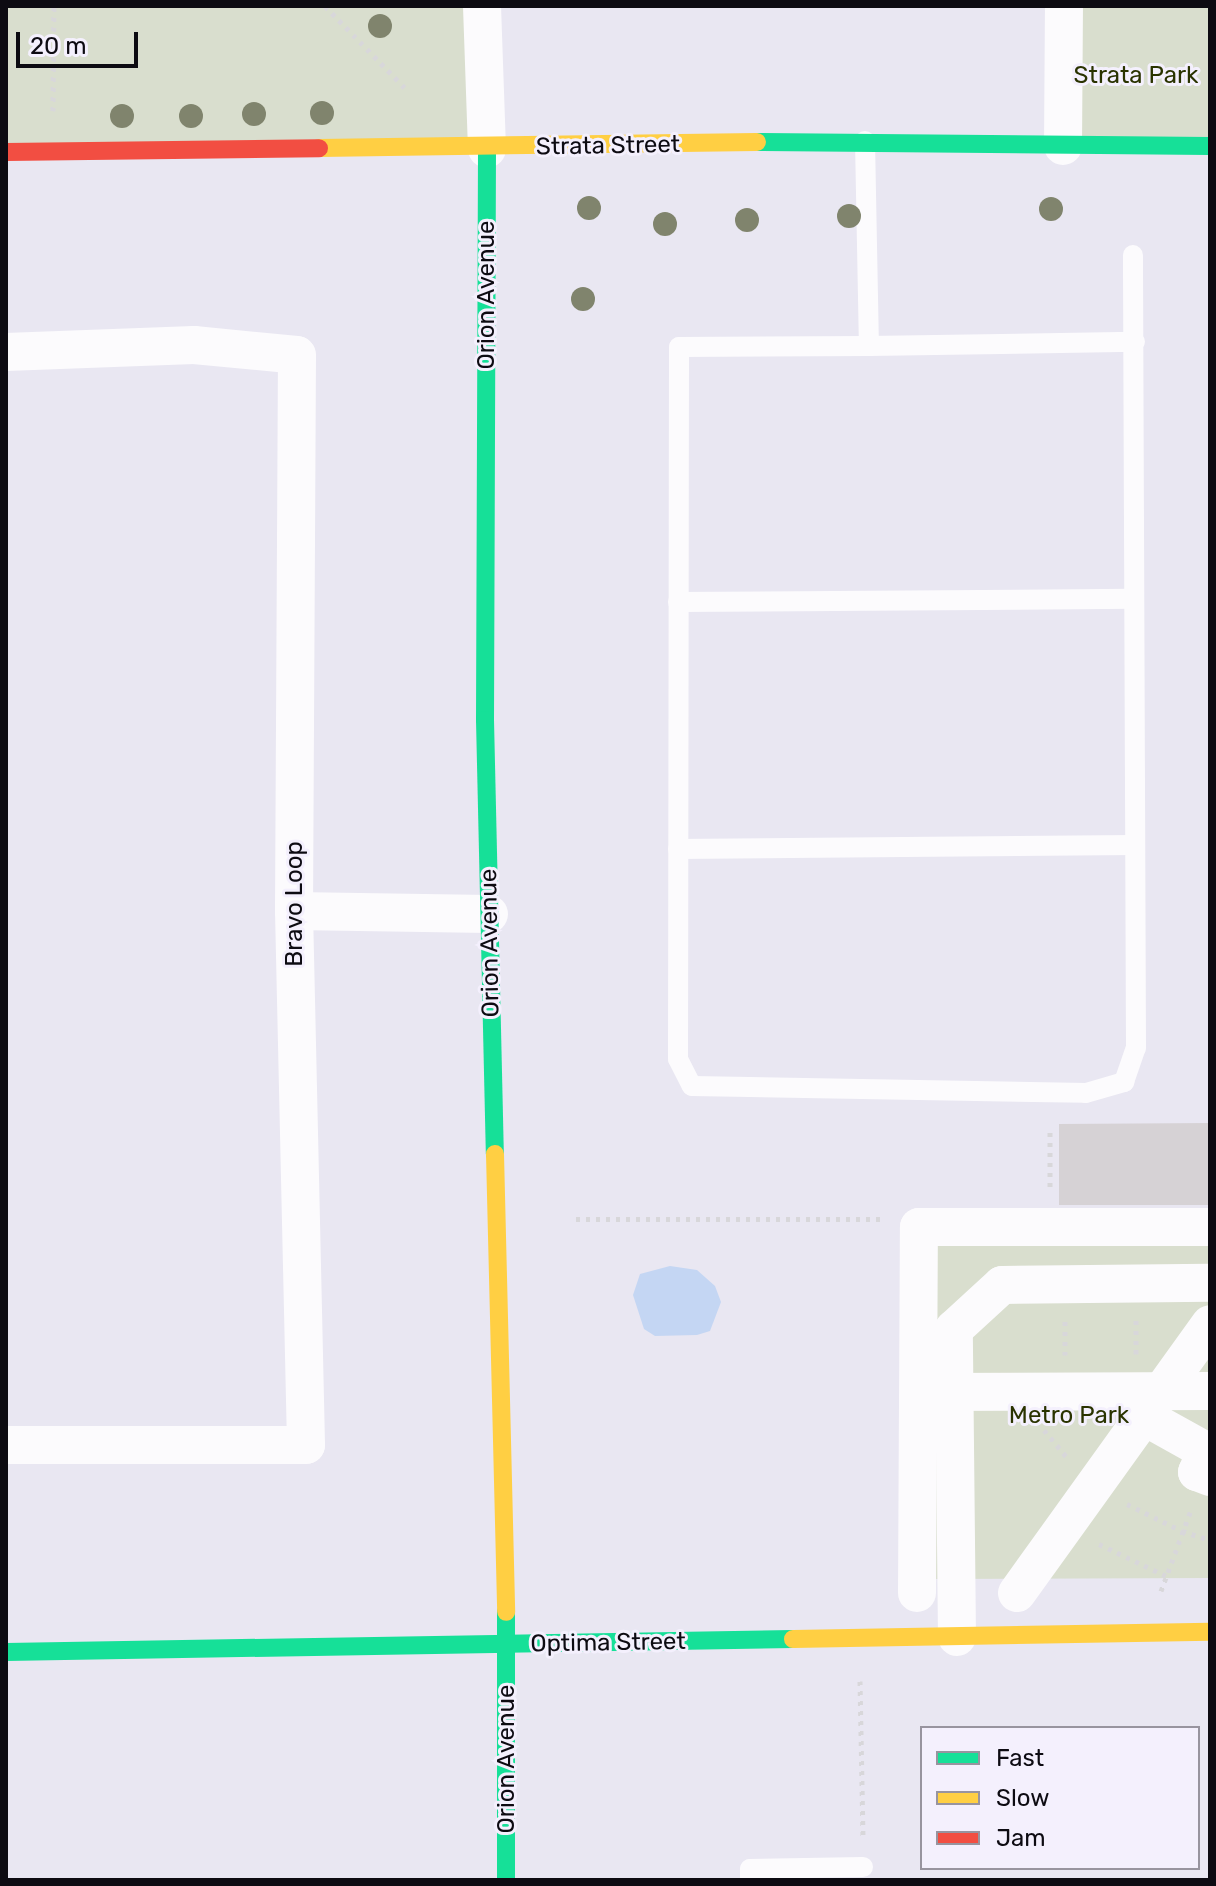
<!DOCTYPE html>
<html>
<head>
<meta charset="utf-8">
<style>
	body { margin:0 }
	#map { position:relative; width:1216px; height:1886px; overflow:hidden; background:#e9e7f2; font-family:Rubik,sans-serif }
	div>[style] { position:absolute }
	.green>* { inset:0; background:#d9dece }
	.water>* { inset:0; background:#c4d6f3 }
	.building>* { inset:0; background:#d6d2d5 }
	.path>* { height:5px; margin-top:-2.5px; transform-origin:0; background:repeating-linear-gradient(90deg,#d8d7da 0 4px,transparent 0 10px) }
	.lane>* { height:20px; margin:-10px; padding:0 10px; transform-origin:10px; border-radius:10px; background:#fcfbfd }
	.street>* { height:38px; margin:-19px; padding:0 19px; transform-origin:19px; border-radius:19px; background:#fcfbfd }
	.fast>* { height:18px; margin:-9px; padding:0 9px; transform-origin:9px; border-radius:9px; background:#16e098 }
	.slow>* { height:18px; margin:-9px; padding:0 9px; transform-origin:9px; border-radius:9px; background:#ffcf43 }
	.jam>* { height:18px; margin:-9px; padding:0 9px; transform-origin:9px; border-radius:9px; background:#f24e42 }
	.trees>* { width:24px; height:24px; margin:-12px; border-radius:50%; background:#80846d }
	span { translate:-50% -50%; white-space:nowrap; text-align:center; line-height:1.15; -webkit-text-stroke:6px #f4f0fd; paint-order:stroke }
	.park-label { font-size:24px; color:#2a3300 }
	.street-label { font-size:24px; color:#0d0b12 }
	.frame { position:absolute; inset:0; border:8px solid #0d0b12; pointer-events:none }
	.legend { position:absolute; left:920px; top:1726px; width:280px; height:144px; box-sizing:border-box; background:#f4f0fd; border:2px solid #98949f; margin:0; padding:10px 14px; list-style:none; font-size:24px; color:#0d0b12 }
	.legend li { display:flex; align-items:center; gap:16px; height:40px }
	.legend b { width:40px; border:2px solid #98949f }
	.scale { position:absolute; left:16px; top:32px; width:122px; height:36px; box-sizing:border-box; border:4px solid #0d0b12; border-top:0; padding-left:10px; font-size:24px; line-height:28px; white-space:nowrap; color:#0d0b12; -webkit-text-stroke:6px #f4f0fd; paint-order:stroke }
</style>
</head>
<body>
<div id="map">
	<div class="green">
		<div style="clip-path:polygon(6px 6px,483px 6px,487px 149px,6px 152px)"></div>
		<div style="clip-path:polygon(1064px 6px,1210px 6px,1210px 146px,1063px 146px)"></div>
		<div style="clip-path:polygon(1210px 1235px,1210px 1578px,927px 1579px,928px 1255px,945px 1236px)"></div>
	</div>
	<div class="water">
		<div style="clip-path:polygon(670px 1266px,697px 1270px,715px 1286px,721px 1302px,710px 1331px,697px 1335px,655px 1336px,644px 1329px,633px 1295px,640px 1274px)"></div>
	</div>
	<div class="building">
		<div style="clip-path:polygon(1210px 1123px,1210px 1205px,1059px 1205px,1059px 1124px)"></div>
	</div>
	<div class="path">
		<div style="left:325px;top:6px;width:117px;rotate:45.7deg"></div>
		<div style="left:53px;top:111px;width:105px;rotate:-89.5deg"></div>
		<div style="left:1050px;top:1132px;width:55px;rotate:90deg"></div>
		<div style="left:576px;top:1219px;width:307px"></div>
		<div style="left:1136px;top:1320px;width:34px;rotate:90deg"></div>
		<div style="left:1065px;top:1355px;width:34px;rotate:-90deg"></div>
		<div style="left:1044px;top:1430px;width:38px;rotate:50deg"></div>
		<div style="left:1127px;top:1504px;width:61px;rotate:26.1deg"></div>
		<div style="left:1182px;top:1531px;width:29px;rotate:18deg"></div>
		<div style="left:1099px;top:1544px;width:74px;rotate:25.5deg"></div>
		<div style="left:1161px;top:1591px;width:86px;rotate:-69.7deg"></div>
		<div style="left:860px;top:1681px;width:158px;rotate:88.9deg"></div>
	</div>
	<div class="lane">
		<div style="left:865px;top:141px;width:205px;rotate:88.9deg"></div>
		<div style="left:869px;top:346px;width:190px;rotate:179.7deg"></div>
		<div style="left:679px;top:347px;width:712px;rotate:90.08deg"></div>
		<div style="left:678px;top:1059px;width:30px;rotate:63deg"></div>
		<div style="left:692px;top:1086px;width:394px;rotate:1deg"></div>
		<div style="left:1086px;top:1093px;width:40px;rotate:-16deg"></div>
		<div style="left:1124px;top:1082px;width:36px;rotate:-71deg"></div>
		<div style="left:1136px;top:1048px;width:793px;rotate:-90.22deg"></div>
		<div style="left:869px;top:346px;width:266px;rotate:-0.9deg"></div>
		<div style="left:678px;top:602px;width:456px;rotate:-0.4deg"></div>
		<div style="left:678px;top:849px;width:456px;rotate:-0.5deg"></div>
		<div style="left:750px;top:1880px;width:11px;rotate:-90deg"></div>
		<div style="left:750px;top:1869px;width:113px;rotate:-1deg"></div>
	</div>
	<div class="street">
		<div style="left:482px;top:6px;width:143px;rotate:88deg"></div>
		<div style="left:1063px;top:146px;width:140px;rotate:-89.6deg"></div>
		<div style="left:6px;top:352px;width:188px;rotate:-2.1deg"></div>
		<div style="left:194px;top:345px;width:103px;rotate:5.5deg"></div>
		<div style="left:297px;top:355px;width:556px;rotate:90.31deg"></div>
		<div style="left:294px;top:911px;width:534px;rotate:88.71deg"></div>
		<div style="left:306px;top:1445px;width:300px;rotate:180deg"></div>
		<div style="left:294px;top:911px;width:195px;rotate:0.9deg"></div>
		<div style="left:929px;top:1392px;width:281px;rotate:-0.2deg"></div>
		<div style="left:1130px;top:1396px;width:15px;rotate:62deg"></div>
		<div style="left:1137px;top:1409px;width:19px;rotate:39deg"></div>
		<div style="left:1152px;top:1421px;width:62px;rotate:29.1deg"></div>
		<div style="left:1206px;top:1451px;width:23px;rotate:113deg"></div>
		<div style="left:1197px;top:1472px;width:14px;rotate:21deg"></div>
		<div style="left:917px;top:1593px;width:366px;rotate:-89.7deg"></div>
		<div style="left:919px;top:1227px;width:291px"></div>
		<div style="left:1017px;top:1593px;width:331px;rotate:-54.3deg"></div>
		<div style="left:957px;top:1637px;width:308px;rotate:-90.6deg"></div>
		<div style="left:954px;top:1329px;width:65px;rotate:-42.5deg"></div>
		<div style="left:1002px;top:1285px;width:208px;rotate:-0.6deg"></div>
	</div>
	<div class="fast">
		<div style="left:757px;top:142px;width:453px;rotate:0.5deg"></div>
		<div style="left:487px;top:149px;width:571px;rotate:90.2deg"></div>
		<div style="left:485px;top:720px;width:434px;rotate:88.7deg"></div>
		<div style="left:6px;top:1652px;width:787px;rotate:-0.95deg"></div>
		<div style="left:506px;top:1880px;width:268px;rotate:-90deg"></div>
	</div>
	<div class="slow">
		<div style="left:319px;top:148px;width:438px;rotate:-0.8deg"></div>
		<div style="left:495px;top:1154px;width:458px;rotate:88.6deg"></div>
		<div style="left:793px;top:1639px;width:417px;rotate:-1deg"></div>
	</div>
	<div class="jam">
		<div style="left:6px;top:152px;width:313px;rotate:-0.7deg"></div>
	</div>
	<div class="trees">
		<div style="left:380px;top:26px"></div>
		<div style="left:322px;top:113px"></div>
		<div style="left:254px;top:114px"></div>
		<div style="left:122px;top:116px"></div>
		<div style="left:191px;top:116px"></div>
		<div style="left:589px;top:208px"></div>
		<div style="left:1051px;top:209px"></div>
		<div style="left:849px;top:216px"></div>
		<div style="left:747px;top:220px"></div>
		<div style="left:665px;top:224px"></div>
		<div style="left:583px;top:299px"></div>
	</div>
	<div class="park-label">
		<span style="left:1136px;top:76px">Strata Park</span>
		<span style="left:1069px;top:1416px">Metro Park</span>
	</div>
	<div class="street-label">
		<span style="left:608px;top:146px;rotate:-1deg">Strata Street</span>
		<span style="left:487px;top:295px;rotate:-90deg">Orion Avenue</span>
		<span style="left:295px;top:904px;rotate:-90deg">Bravo Loop</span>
		<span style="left:490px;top:943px;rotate:-91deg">Orion Avenue</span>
		<span style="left:608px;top:1643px;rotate:-1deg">Optima Street</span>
		<span style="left:507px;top:1759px;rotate:-90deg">Orion Avenue</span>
	</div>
	<div class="frame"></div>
	<ul class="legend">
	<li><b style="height:10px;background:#16e098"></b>Fast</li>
	<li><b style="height:10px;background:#ffcf43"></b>Slow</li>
	<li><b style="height:10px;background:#f24e42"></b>Jam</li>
	</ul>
	<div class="scale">20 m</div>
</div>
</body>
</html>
